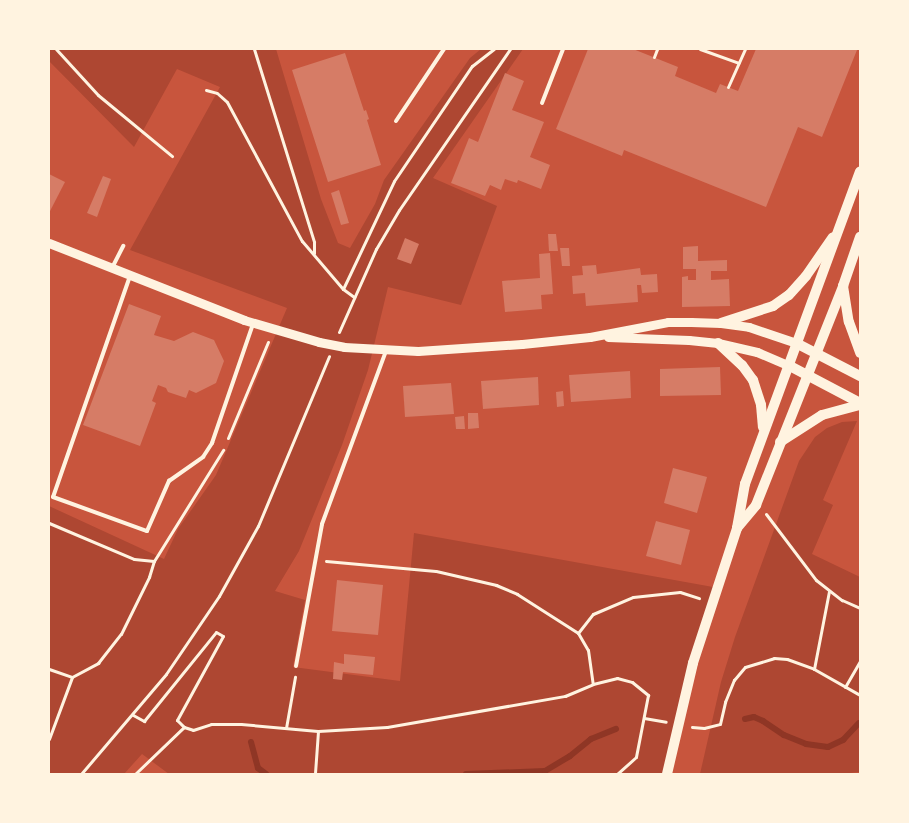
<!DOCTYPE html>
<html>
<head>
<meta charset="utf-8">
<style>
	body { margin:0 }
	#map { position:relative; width:909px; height:823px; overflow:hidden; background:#c8553d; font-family:Ubuntu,sans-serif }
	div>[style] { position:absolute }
	.green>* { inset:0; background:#ae4732 }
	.stream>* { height:6px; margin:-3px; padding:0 3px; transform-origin:3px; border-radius:3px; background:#8f3625 }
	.building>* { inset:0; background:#d67c66 }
	.path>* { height:3px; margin:-1.5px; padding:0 1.5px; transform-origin:1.5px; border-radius:1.5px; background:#fff3e0 }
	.service>* { height:4px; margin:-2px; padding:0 2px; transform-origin:2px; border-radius:2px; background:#fff3e0 }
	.tertiary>* { height:9px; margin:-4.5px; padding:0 4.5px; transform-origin:4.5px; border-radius:4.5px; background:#fff3e0 }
	.secondary>* { height:10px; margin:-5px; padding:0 5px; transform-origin:5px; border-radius:5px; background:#fff3e0 }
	span { translate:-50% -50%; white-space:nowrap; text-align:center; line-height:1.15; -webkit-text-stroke:4px #fff3e0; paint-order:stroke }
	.frame { position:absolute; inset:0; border:50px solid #fff3e0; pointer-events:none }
</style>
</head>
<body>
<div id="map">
	<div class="green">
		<div style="clip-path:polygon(49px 49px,276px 49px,321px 199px,338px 243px,350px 248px,375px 204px,384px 180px,470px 58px,481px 49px,523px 49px,433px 178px,497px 206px,461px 305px,388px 287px,368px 370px,342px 445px,299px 551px,275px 591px,305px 600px,293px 667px,400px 681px,414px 533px,713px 587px,663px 774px,169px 774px,142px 754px,124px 774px,49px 774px,49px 506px,164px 559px,178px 529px,216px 475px,287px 308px,130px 250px,220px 87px,177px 69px,134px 147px,49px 61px)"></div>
		<div style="clip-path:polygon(857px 421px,823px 500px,833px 505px,812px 554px,860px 577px,860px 772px,839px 774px,700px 774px,721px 682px,735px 637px,799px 461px,815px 437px,827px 428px,842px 422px)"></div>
	</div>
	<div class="stream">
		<div style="left:745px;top:719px;width:9px;rotate:-13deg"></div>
		<div style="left:754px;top:717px;width:10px;rotate:24deg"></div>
		<div style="left:763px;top:721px;width:25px;rotate:34deg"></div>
		<div style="left:784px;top:735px;width:24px;rotate:22deg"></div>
		<div style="left:806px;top:744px;width:22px;rotate:8deg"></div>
		<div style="left:828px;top:747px;width:17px;rotate:-25deg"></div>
		<div style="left:843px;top:740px;width:23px;rotate:-47deg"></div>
		<div style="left:251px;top:742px;width:27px;rotate:75deg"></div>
		<div style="left:258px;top:768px;width:10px;rotate:37deg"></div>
		<div style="left:466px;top:774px;width:79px;rotate:-2.2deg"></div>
		<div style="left:545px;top:771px;width:29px;rotate:-31deg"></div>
		<div style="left:570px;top:756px;width:27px;rotate:-39deg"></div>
		<div style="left:591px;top:739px;width:27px;rotate:-22deg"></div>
	</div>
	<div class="building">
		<div style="clip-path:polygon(588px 49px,633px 49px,678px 67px,675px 76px,716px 93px,720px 84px,738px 91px,756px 49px,857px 50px,822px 137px,798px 127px,766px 207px,624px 150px,622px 156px,556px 129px)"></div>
		<div style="clip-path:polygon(345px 53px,364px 111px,366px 110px,369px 119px,367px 120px,381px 165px,328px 182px,292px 70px)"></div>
		<div style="clip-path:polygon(505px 73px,524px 81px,512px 110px,544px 122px,530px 157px,550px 165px,541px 189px,518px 180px,517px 183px,505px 179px,501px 190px,490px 185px,485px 196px,451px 183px,469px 138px,478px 142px)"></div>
		<div style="clip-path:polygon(49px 174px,65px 182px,49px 213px)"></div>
		<div style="clip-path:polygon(103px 176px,111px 179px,97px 217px,87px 213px)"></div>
		<div style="clip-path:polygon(339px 190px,349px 223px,341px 225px,331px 193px)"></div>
		<div style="clip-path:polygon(548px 234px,556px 234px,558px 251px,549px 251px)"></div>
		<div style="clip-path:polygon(405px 238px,419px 244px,411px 264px,397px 259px)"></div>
		<div style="clip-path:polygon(698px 246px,698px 261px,727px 260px,727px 271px,711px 271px,711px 280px,729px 279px,730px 306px,682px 307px,682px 277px,688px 276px,688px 280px,696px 280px,696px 269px,683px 269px,683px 247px)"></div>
		<div style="clip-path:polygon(560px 248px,569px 248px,570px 266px,562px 266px)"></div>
		<div style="clip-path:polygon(550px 253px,553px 294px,541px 295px,542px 309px,505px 312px,502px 281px,540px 278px,539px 254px)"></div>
		<div style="clip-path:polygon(596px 265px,597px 274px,640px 268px,641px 275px,657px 274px,658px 292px,642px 293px,641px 285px,637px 285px,638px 302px,586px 306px,585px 293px,573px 294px,572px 276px,583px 275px,582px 266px)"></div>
		<div style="clip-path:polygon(129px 304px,161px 316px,154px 335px,174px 341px,193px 332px,214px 340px,224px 361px,216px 383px,196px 393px,189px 390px,186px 398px,168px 392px,166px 388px,158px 385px,152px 401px,156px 403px,140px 446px,83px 425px)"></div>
		<div style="clip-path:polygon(720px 367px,721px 395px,660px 396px,660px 369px)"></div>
		<div style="clip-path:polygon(630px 371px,631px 398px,571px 402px,569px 375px)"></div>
		<div style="clip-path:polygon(538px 377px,539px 405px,483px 409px,481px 381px)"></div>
		<div style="clip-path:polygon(451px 383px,454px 414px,405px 417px,403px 386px)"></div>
		<div style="clip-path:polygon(563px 391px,564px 406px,557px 407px,556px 392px)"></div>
		<div style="clip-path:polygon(468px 413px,478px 413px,479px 428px,468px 429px)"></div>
		<div style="clip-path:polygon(464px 416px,465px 429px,456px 429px,455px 417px)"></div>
		<div style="clip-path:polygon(673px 468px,707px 477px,697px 513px,664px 503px)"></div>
		<div style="clip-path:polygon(656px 521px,690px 530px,681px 565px,646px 556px)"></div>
		<div style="clip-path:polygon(337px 580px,383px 585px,378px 635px,332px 631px)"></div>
		<div style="clip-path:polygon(344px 654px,375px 657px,373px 675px,343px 672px,342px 680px,333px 679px,334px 662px,344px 664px)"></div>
	</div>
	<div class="path">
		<div style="left:56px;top:49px;width:62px;rotate:47.6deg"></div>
		<div style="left:98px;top:95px;width:96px;rotate:39.5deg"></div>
		<div style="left:254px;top:49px;width:202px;rotate:72.7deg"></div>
		<div style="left:314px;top:242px;width:11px;rotate:90deg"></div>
		<div style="left:700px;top:49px;width:41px;rotate:19.7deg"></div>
		<div style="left:654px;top:57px;width:9px;rotate:-69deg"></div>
		<div style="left:728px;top:87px;width:42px;rotate:-65.9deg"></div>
		<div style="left:206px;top:90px;width:11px;rotate:15deg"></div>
		<div style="left:217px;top:93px;width:13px;rotate:42deg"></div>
		<div style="left:227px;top:102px;width:158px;rotate:61.7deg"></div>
		<div style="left:302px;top:241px;width:63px;rotate:49.5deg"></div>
		<div style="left:343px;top:289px;width:14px;rotate:36deg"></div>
		<div style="left:343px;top:289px;width:119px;rotate:-64.7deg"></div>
		<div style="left:394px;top:181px;width:139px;rotate:-55.9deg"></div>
		<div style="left:472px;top:66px;width:28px;rotate:-38deg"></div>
		<div style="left:339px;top:332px;width:91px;rotate:-66deg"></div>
		<div style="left:376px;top:249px;width:45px;rotate:-59.5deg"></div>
		<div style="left:399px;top:210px;width:196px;rotate:-55.4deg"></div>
		<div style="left:228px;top:438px;width:104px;rotate:-67.4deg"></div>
		<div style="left:766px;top:514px;width:83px;rotate:52.9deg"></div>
		<div style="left:816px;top:580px;width:33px;rotate:38deg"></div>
		<div style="left:842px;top:600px;width:20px;rotate:24deg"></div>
		<div style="left:49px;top:523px;width:92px;rotate:23deg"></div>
		<div style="left:134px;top:559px;width:20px;rotate:6deg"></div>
		<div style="left:326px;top:561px;width:110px;rotate:5.2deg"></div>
		<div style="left:436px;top:571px;width:62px;rotate:13.1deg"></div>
		<div style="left:496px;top:585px;width:23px;rotate:23deg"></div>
		<div style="left:517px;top:594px;width:72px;rotate:32.6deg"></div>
		<div style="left:578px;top:633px;width:20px;rotate:60deg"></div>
		<div style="left:588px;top:650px;width:34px;rotate:82deg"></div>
		<div style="left:578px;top:633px;width:24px;rotate:-52deg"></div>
		<div style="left:593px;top:614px;width:43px;rotate:-23deg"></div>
		<div style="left:633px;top:597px;width:47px;rotate:-6.1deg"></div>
		<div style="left:680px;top:592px;width:20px;rotate:18deg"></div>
		<div style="left:49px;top:669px;width:24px;rotate:19deg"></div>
		<div style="left:814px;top:669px;width:79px;rotate:-79.1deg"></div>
		<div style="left:845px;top:687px;width:30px;rotate:-60deg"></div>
		<div style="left:133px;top:715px;width:13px;rotate:29deg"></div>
		<div style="left:144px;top:721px;width:114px;rotate:-51deg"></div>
		<div style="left:216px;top:632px;width:8px;rotate:30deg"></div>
		<div style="left:223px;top:636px;width:96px;rotate:118.7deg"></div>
		<div style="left:177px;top:720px;width:10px;rotate:45deg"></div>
		<div style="left:184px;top:727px;width:9px;rotate:18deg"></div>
		<div style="left:193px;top:730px;width:19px;rotate:-18deg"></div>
		<div style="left:211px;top:724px;width:30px"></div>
		<div style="left:241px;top:724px;width:77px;rotate:5.2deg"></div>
		<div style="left:318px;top:731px;width:69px;rotate:-3.3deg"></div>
		<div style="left:387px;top:727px;width:181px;rotate:-9.9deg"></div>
		<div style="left:565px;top:696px;width:30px;rotate:-23deg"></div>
		<div style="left:593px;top:684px;width:25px;rotate:-14deg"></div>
		<div style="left:617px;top:678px;width:16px;rotate:15deg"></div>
		<div style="left:632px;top:682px;width:21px;rotate:39deg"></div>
		<div style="left:648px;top:695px;width:63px;rotate:101deg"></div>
		<div style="left:636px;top:757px;width:25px;rotate:138deg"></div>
		<div style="left:644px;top:718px;width:22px;rotate:10deg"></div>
		<div style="left:692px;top:727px;width:12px;rotate:5deg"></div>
		<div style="left:704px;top:728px;width:16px;rotate:-14deg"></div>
		<div style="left:720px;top:724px;width:23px;rotate:-77deg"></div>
		<div style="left:725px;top:702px;width:24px;rotate:-68deg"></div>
		<div style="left:734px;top:680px;width:17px;rotate:-50deg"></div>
		<div style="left:745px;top:667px;width:30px;rotate:-17deg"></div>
		<div style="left:774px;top:658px;width:13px;rotate:4deg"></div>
		<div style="left:787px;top:659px;width:29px;rotate:20deg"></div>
		<div style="left:814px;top:669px;width:53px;rotate:29.5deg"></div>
		<div style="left:286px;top:728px;width:52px;rotate:-80deg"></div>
		<div style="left:49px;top:739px;width:66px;rotate:-69.6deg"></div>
		<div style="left:72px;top:677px;width:30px;rotate:-28deg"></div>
		<div style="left:98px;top:663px;width:37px;rotate:-52deg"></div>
		<div style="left:121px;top:634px;width:64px;rotate:-63.8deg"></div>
		<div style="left:149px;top:577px;width:17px;rotate:-73deg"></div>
		<div style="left:154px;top:561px;width:131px;rotate:-58.1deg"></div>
		<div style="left:315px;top:773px;width:42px;rotate:-85.9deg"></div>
		<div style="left:81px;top:774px;width:131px;rotate:-49.6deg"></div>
		<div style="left:166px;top:674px;width:94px;rotate:-55.8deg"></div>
		<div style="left:219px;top:596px;width:80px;rotate:-60.9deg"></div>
		<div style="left:258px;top:526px;width:184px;rotate:-67.3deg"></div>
		<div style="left:135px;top:774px;width:68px;rotate:-43.8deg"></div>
	</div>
	<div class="service">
		<div style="left:542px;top:103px;width:58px;rotate:-68.7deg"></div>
		<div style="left:396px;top:121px;width:87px;rotate:-56.3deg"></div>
		<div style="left:112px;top:268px;width:25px;rotate:-63deg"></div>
		<div style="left:130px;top:276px;width:234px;rotate:109.2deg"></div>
		<div style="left:53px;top:497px;width:100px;rotate:19.9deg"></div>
		<div style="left:147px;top:531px;width:55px;rotate:-66.3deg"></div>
		<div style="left:169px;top:481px;width:42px;rotate:-35.2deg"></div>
		<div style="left:203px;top:457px;width:17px;rotate:-57deg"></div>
		<div style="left:212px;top:443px;width:126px;rotate:-71deg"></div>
		<div style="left:296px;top:666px;width:144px;rotate:-79.6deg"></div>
		<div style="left:322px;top:524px;width:184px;rotate:-69.7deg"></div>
	</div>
	<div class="tertiary">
		<div style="left:49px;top:243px;width:210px;rotate:21.5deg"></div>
		<div style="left:244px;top:320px;width:78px;rotate:16.3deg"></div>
		<div style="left:319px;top:342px;width:25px;rotate:11deg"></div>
		<div style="left:344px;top:347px;width:74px;rotate:3.1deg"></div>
		<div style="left:418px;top:351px;width:104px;rotate:-3.9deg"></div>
		<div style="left:522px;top:344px;width:68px;rotate:-5.9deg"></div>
		<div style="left:590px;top:337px;width:79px;rotate:-10.9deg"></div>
		<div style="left:668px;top:322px;width:23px"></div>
		<div style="left:691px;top:322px;width:30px;rotate:2deg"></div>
		<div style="left:721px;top:323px;width:28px;rotate:8deg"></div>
		<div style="left:749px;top:327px;width:50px;rotate:18.8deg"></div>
		<div style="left:608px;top:337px;width:81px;rotate:2.1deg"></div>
		<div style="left:689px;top:340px;width:29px;rotate:6deg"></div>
		<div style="left:718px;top:343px;width:40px;rotate:13deg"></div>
		<div style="left:757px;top:352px;width:34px;rotate:23deg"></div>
	</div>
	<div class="secondary">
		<div style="left:843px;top:286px;width:36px;rotate:81deg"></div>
		<div style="left:849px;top:322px;width:33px;rotate:70deg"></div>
		<div style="left:721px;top:323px;width:55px;rotate:-18.1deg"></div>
		<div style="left:773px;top:306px;width:19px;rotate:-35deg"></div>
		<div style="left:789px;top:295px;width:25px;rotate:-48deg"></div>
		<div style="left:806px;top:276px;width:47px;rotate:-55.3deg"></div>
		<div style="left:718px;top:343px;width:33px;rotate:43deg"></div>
		<div style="left:742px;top:365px;width:19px;rotate:54deg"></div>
		<div style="left:753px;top:380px;width:26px;rotate:72deg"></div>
		<div style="left:761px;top:405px;width:22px;rotate:85deg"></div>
		<div style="left:796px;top:343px;width:72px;rotate:27.3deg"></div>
		<div style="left:788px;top:365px;width:81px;rotate:27.8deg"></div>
		<div style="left:780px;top:442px;width:50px;rotate:-32.7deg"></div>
		<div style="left:822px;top:415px;width:39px;rotate:-15deg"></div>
		<div style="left:737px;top:528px;width:30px;rotate:-50deg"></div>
		<div style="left:756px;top:505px;width:236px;rotate:-68.3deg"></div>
		<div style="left:843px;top:286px;width:52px;rotate:-70.9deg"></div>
		<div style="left:667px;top:774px;width:114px;rotate:-76.8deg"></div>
		<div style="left:693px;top:663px;width:142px;rotate:-71.9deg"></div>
		<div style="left:737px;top:528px;width:45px;rotate:-79.7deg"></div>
		<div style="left:745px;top:484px;width:333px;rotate:-69.8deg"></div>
	</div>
	<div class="frame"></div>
</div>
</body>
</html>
